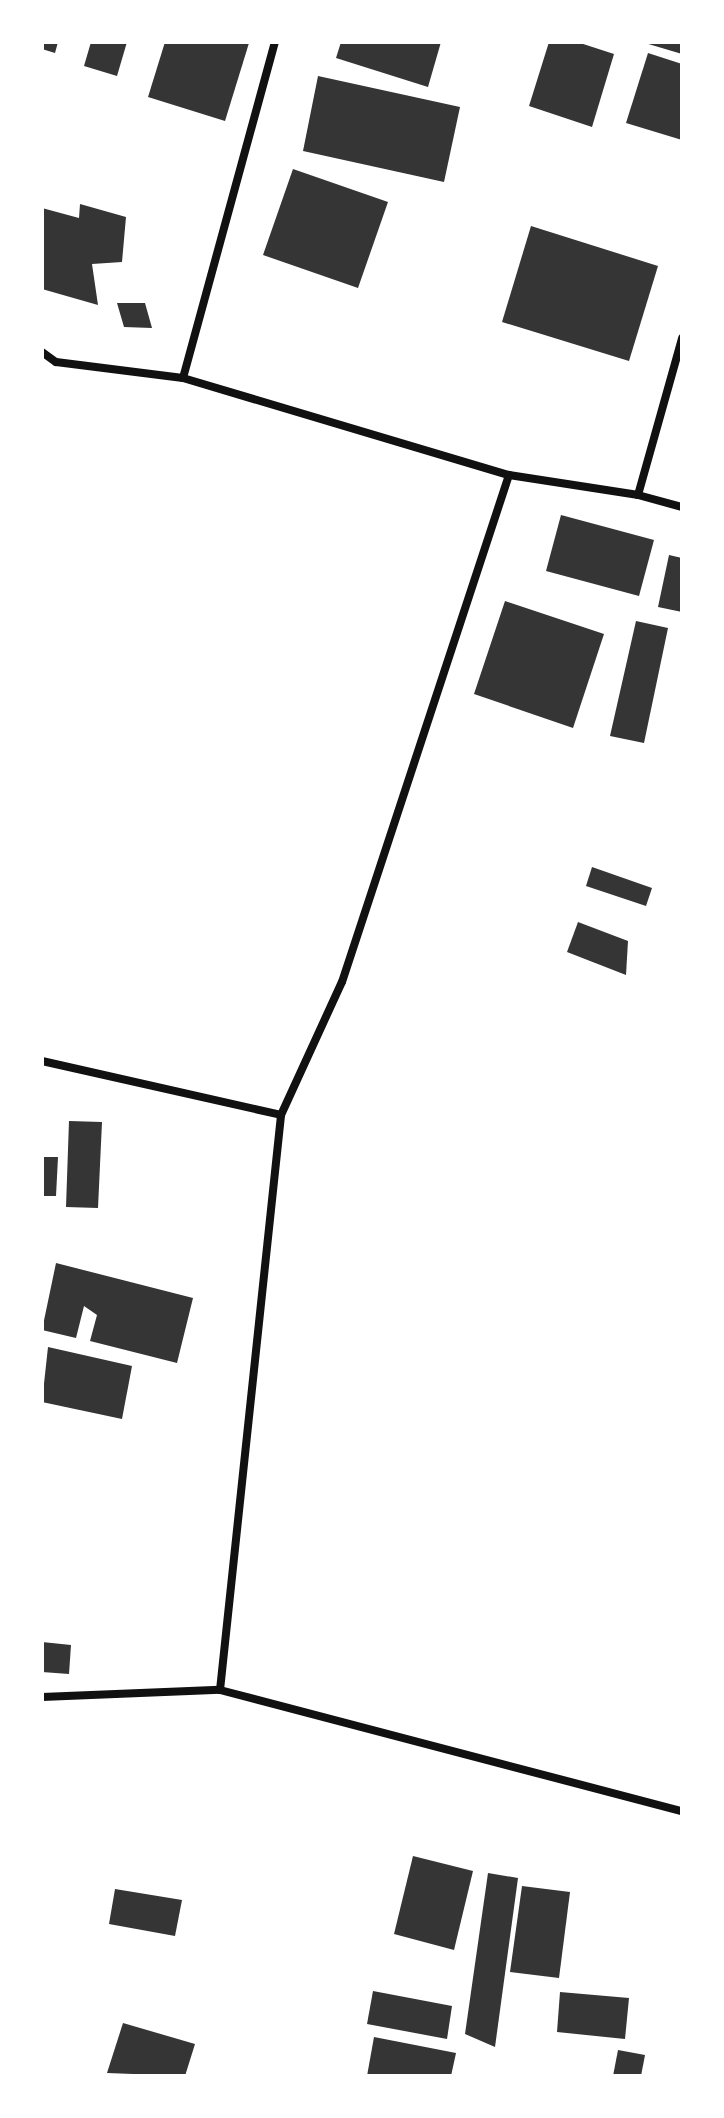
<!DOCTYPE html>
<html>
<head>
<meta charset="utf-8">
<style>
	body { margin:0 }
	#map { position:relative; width:724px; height:2118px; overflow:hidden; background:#fff; font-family:Mulish,sans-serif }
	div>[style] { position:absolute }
	.building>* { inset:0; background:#353535 }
	.minor>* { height:8px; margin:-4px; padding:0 4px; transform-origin:4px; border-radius:4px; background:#111 }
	span { translate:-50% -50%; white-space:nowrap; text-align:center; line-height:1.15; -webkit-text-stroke:8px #fff; paint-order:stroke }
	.frame { position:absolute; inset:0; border:44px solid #fff; pointer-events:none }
</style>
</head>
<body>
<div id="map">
	<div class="building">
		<div style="clip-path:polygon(42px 42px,58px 42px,55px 53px,42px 49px)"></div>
		<div style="clip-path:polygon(91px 42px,127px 42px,117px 76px,84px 66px)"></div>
		<div style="clip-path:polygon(165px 42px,249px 43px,225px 121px,148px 97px)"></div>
		<div style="clip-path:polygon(341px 42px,441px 42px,428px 87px,336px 58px)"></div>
		<div style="clip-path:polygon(549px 42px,577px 42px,614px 54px,592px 127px,529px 106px)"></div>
		<div style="clip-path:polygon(645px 42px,682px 42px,682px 54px,645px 43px)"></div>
		<div style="clip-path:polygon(648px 53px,682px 64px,682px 140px,626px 123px)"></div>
		<div style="clip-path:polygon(318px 76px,460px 107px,444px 182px,303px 151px)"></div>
		<div style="clip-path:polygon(293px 169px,388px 202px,358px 288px,263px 255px)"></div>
		<div style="clip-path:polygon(80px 204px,126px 217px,122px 262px,92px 264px,98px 305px,42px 289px,42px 208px,79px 218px)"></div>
		<div style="clip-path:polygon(531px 226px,658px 266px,629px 361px,502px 322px)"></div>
		<div style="clip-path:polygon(117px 303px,145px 303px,152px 328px,124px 327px)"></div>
		<div style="clip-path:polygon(561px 515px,654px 540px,639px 596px,546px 571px)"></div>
		<div style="clip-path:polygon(669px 555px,682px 558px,682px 612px,658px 607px)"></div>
		<div style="clip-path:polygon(505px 601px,604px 634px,573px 728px,474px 694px)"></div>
		<div style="clip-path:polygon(636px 621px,668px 628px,644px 743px,610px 736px)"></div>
		<div style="clip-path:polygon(592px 867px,652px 888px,646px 906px,586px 886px)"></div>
		<div style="clip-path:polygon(578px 922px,628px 941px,626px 975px,567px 952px)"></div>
		<div style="clip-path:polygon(69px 1121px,102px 1122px,98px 1208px,66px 1207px)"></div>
		<div style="clip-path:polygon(42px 1157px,58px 1157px,56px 1196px,42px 1196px)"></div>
		<div style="clip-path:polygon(56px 1263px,193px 1298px,177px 1363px,90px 1341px,97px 1315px,84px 1306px,76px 1338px,42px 1330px)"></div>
		<div style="clip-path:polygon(48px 1347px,132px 1366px,122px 1419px,42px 1402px)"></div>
		<div style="clip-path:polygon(42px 1642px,71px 1645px,69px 1674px,42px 1672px)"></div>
		<div style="clip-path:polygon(413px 1856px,473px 1871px,454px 1950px,394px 1934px)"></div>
		<div style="clip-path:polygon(488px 1873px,518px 1878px,495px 2047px,465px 2034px)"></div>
		<div style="clip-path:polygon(522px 1886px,570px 1892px,559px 1978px,510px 1972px)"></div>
		<div style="clip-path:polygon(115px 1889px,182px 1900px,175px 1936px,109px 1924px)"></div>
		<div style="clip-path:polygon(373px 1991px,452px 2006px,447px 2039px,367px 2024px)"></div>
		<div style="clip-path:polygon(560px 1992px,629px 1998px,625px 2039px,557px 2032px)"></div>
		<div style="clip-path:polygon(123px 2023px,195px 2044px,185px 2076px,107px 2073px)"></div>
		<div style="clip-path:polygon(374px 2037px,456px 2053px,451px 2076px,367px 2076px)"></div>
		<div style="clip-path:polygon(618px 2050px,645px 2055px,641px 2076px,613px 2076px)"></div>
	</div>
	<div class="minor">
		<div style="left:42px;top:352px;width:17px;rotate:36deg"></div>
		<div style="left:56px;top:362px;width:128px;rotate:7.2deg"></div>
		<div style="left:183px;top:378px;width:340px;rotate:16.6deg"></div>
		<div style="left:509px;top:475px;width:131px;rotate:8.8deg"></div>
		<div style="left:638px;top:495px;width:46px;rotate:15.3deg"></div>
		<div style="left:183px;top:378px;width:348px;rotate:-74.7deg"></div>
		<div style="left:638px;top:495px;width:163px;rotate:-74.3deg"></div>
		<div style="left:42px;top:1061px;width:245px;rotate:12.7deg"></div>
		<div style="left:220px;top:1690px;width:578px;rotate:-83.94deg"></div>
		<div style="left:281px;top:1115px;width:146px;rotate:-65.4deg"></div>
		<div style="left:342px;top:982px;width:534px;rotate:-71.77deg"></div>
		<div style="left:42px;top:1697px;width:178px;rotate:-2.3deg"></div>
		<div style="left:220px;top:1690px;width:478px;rotate:14.7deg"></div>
	</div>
	<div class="frame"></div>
</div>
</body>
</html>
